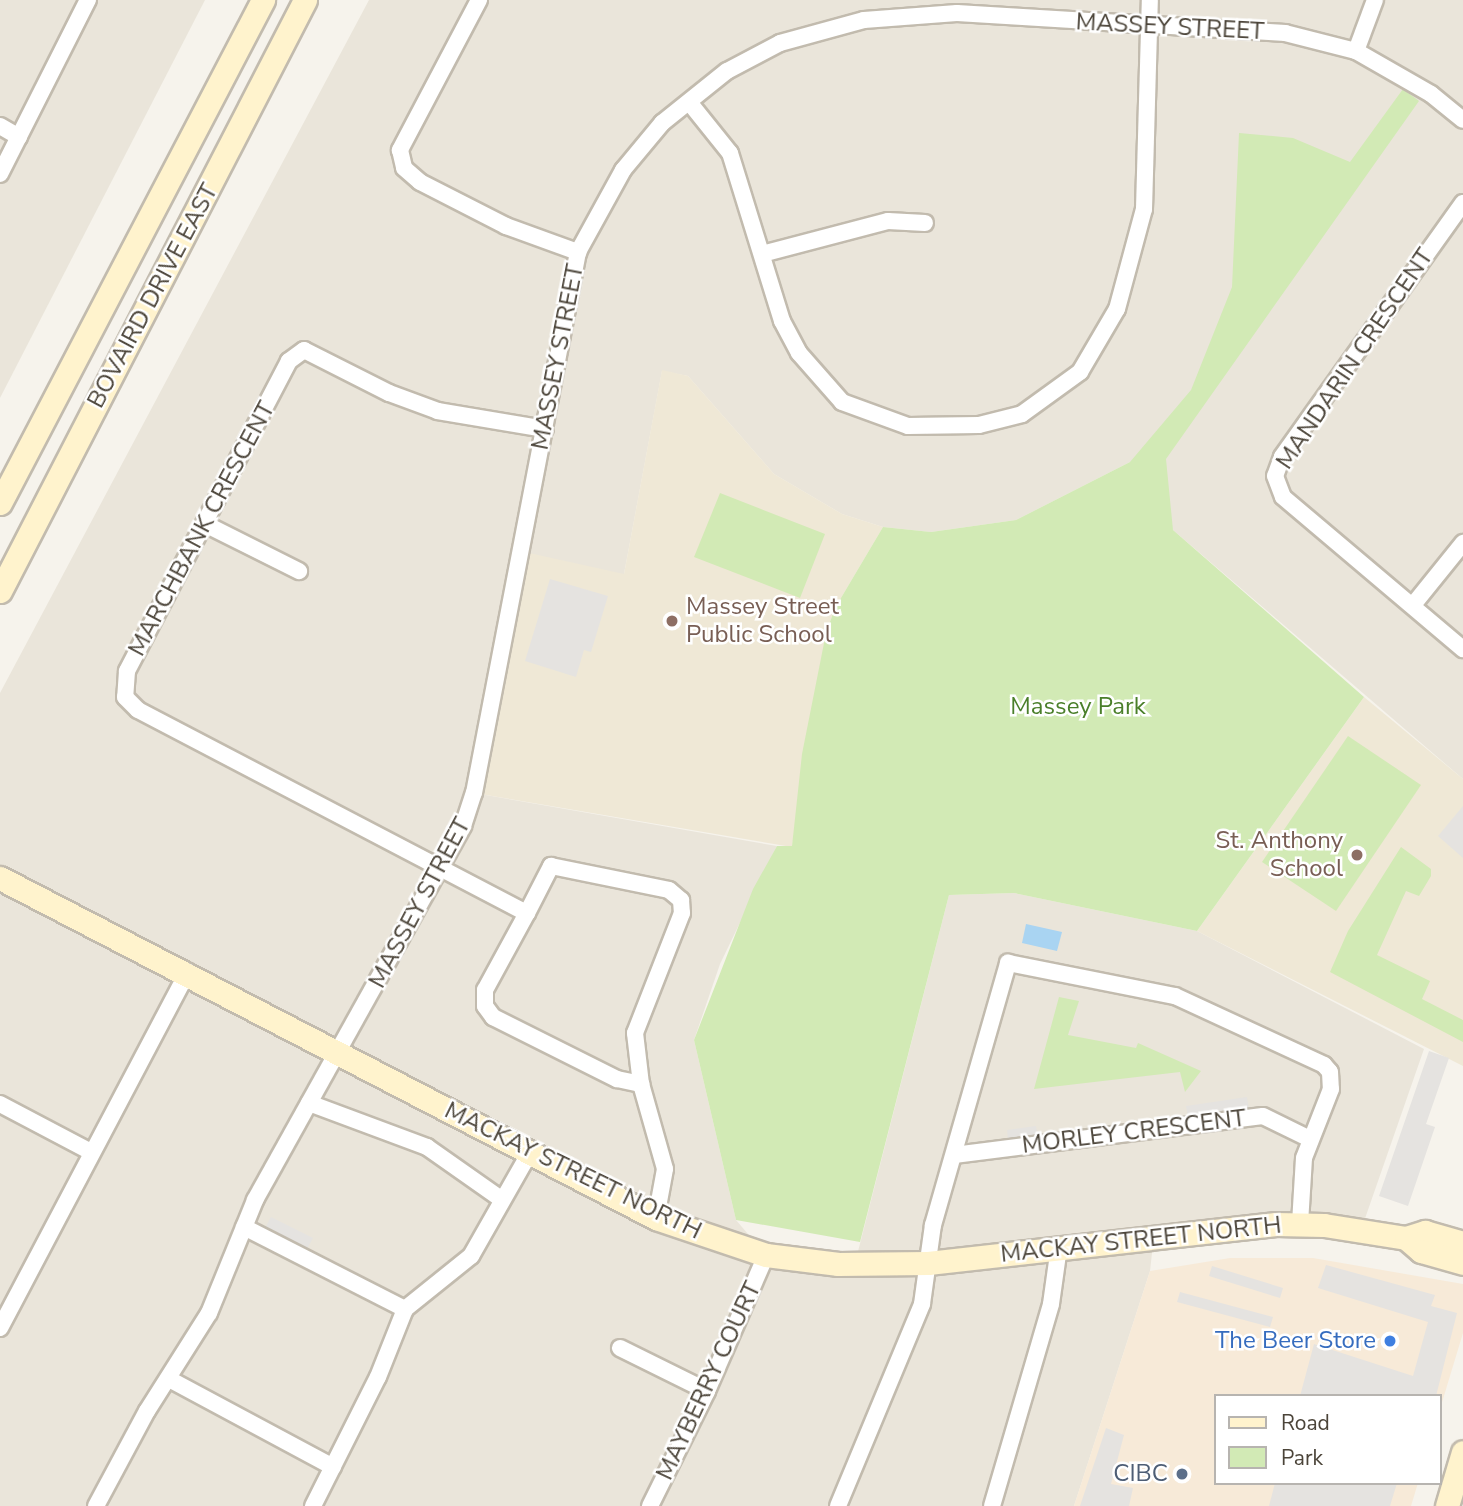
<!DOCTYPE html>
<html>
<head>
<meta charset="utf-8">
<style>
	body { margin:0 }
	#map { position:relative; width:1463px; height:1506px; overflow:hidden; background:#f6f3ec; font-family:"Nunito Sans",sans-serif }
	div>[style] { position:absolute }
	.residential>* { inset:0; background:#eae5da }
	.commercial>* { inset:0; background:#f7ead8 }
	.education>* { inset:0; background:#efe8d6 }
	.green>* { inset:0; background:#d2eab5 }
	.parking>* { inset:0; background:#e5e3e0 }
	.water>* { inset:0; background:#a9d4f2 }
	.roads { filter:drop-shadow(2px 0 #c2bbae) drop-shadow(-2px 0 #c2bbae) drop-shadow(0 2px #c2bbae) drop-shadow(0 -2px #c2bbae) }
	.street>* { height:16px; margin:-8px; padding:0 8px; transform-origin:8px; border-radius:8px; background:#fff }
	.secondary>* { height:23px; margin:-11.5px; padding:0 11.5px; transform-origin:11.5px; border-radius:11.5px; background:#fff3cd }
	.dots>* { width:19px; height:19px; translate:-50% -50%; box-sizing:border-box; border:4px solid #fff; border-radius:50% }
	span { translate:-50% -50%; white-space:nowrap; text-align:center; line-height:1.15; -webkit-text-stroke:5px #fff; paint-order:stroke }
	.street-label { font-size:24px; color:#4b4439 }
	.education-label { font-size:24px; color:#785e54 }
	.left { translate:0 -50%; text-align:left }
	.right { translate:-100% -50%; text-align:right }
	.park-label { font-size:24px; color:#4a7f2a }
	.shop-label { font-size:24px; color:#366cbe }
	.service-label { font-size:24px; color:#4e5e75 }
	.legend { position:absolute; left:1214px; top:1394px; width:228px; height:91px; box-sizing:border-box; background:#fff; border:2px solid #b7b4b0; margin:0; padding:9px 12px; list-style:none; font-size:21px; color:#4b4439 }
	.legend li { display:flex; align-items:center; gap:14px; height:35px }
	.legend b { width:35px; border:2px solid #b7b4b0 }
</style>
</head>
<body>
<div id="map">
	<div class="residential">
		<div style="clip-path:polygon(0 0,205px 0,0 398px)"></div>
		<div style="clip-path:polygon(369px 0,1463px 0,1463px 779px,1173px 530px,1130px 462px,1016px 520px,931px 532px,883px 527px,842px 514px,774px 474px,688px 376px,662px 371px,624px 574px,474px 793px,777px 846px,720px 964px,694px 1040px,736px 1220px,766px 1255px,852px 1275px,949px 895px,1014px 893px,1197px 931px,1424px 1049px,1361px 1230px,1154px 1235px,1150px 1271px,1074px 1506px,0 1506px,0 693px)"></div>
	</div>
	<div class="commercial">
		<div style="clip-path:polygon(1230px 1258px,1313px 1258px,1463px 1284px,1463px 1333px,1440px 1409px,1440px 1396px,1216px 1396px,1216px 1483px,1418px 1483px,1411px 1506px,1074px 1506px,1150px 1271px)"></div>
	</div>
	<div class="education">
		<div style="clip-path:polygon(662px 370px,688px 376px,774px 474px,842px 514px,883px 527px,835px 608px,826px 633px,792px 847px,474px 793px,529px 553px,624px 574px)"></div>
		<div style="clip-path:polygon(1364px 697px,1463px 779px,1463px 1066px,1197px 931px)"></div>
	</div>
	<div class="green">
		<div style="clip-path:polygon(1403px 89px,1419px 101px,1166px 459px,1173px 530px,1364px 697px,1197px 931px,1014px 893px,949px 895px,860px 1242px,736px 1220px,694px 1040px,753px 889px,777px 846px,792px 846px,802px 754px,826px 633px,835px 608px,883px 527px,931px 532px,1016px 520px,1130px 462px,1191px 390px,1232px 287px,1239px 133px,1293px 138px,1350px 162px)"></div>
		<div style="clip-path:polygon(720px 493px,825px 534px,800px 598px,694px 557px)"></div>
		<div style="clip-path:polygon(1348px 736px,1421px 785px,1336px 911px,1262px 862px)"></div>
		<div style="clip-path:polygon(1401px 847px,1431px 869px,1431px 876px,1419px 896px,1406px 891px,1377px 955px,1430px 981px,1422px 999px,1463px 1020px,1463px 1042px,1330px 972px,1348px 931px)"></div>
		<div style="clip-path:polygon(1059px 997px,1079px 1001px,1068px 1035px,1136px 1048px,1138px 1043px,1201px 1071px,1185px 1092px,1180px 1072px,1034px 1089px)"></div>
	</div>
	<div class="parking">
		<div style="clip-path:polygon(550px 579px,608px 596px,591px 652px,584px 650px,576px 677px,525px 661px)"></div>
		<div style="clip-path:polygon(1463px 806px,1463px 858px,1438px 836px)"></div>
		<div style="clip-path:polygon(1429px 1051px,1449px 1058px,1426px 1124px,1435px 1127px,1408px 1206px,1379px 1196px)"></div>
		<div style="clip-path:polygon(1247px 1097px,1249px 1109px,1188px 1117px,1186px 1106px)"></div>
		<div style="clip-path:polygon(1036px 1126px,1038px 1137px,1008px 1140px,1007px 1130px)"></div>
		<div style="clip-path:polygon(271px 1217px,313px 1238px,307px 1249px,265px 1228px)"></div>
		<div style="clip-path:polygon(1326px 1265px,1435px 1295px,1431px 1306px,1457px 1313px,1436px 1396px,1300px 1396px,1314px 1344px,1413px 1376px,1428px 1322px,1318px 1288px)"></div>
		<div style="clip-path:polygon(1212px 1266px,1283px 1288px,1280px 1298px,1209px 1276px)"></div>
		<div style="clip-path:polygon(1180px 1292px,1273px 1317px,1270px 1327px,1177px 1302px)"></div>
		<div style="clip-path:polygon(1106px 1428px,1124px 1435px,1111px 1484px,1133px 1488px,1129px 1506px,1080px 1506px)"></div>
		<div style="clip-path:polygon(1275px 1483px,1397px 1483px,1390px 1506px,1269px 1506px)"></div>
	</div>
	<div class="water">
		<div style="clip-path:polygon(1026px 924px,1062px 932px,1057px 951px,1022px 943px)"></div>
	</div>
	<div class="roads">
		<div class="street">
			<div style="left:479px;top:0;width:170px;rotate:117.8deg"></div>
			<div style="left:400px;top:150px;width:18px;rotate:77deg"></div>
			<div style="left:404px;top:168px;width:21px;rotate:41deg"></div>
			<div style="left:420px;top:182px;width:97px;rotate:27.1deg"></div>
			<div style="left:506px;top:226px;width:77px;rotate:19.9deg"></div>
			<div style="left:1356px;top:51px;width:54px;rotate:-69.6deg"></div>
			<div style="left:689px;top:102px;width:65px;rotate:51.2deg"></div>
			<div style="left:730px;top:153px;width:176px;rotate:72.8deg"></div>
			<div style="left:782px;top:321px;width:36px;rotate:62deg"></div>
			<div style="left:799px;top:353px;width:65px;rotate:48.7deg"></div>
			<div style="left:842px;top:402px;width:70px;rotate:20deg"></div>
			<div style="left:908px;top:426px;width:71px;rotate:-0.8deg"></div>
			<div style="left:979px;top:425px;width:44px;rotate:-14.3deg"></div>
			<div style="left:1022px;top:414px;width:72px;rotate:-35.9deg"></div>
			<div style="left:1080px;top:372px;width:73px;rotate:-59.6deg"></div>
			<div style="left:1117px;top:309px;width:104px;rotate:-74.9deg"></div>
			<div style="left:1144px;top:209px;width:209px;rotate:-88.4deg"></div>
			<div style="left:0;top:126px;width:22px;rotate:30deg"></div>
			<div style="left:0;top:174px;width:195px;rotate:-63.2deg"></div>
			<div style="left:1463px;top:203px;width:312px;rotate:125.5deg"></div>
			<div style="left:1282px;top:457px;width:20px;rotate:110deg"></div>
			<div style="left:1275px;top:476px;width:22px;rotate:69deg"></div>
			<div style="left:1283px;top:497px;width:236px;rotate:40.2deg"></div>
			<div style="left:762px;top:254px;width:130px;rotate:-14.7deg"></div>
			<div style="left:888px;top:221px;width:37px;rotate:3deg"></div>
			<div style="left:545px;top:429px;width:109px;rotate:-170.5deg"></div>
			<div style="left:438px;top:411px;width:52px;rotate:-159.8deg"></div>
			<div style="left:389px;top:393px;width:95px;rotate:-153.2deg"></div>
			<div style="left:304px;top:350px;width:19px;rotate:144deg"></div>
			<div style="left:289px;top:361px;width:350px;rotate:117.6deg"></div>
			<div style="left:127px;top:671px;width:26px;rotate:94deg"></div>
			<div style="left:125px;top:697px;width:18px;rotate:45deg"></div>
			<div style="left:138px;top:710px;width:439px;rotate:27.6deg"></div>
			<div style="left:527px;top:913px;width:53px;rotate:-62.9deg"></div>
			<div style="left:551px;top:866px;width:120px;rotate:11.5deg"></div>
			<div style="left:669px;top:890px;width:16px;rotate:40deg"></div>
			<div style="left:681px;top:900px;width:13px;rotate:86deg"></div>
			<div style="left:682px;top:913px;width:129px;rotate:111.4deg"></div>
			<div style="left:635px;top:1033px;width:51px;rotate:83.3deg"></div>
			<div style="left:641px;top:1084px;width:88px;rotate:74.2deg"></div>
			<div style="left:665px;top:1169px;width:50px;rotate:100.4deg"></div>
			<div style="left:207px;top:525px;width:103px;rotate:26.6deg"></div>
			<div style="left:1413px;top:605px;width:80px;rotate:-51.1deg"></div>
			<div style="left:527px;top:913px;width:88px;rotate:118.6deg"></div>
			<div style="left:485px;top:990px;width:16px;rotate:90deg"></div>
			<div style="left:485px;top:1006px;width:14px;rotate:54deg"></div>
			<div style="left:493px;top:1017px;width:139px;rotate:26.6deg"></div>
			<div style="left:617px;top:1079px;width:25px;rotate:12deg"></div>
			<div style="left:309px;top:1103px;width:126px;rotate:20.4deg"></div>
			<div style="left:427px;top:1147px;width:90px;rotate:35.1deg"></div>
			<div style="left:0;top:1104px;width:103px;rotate:27.8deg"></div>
			<div style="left:954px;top:1155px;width:311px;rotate:-7.2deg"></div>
			<div style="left:1263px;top:1116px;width:52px;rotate:26.1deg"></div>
			<div style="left:244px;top:1227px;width:181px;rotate:27deg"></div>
			<div style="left:0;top:1328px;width:403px;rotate:-62.2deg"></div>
			<div style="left:620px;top:1348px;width:97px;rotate:26.3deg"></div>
			<div style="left:169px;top:1379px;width:186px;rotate:28.2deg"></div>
			<div style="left:96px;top:1506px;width:108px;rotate:-61.8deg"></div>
			<div style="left:147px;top:1411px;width:116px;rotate:-57.7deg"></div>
			<div style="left:209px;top:1313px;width:122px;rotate:-67.8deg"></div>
			<div style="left:255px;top:1200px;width:428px;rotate:-60.9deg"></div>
			<div style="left:463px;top:826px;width:35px;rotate:-72deg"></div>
			<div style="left:474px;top:793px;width:551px;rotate:-79.12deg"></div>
			<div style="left:578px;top:252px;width:94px;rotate:-61.2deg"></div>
			<div style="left:623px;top:170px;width:61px;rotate:-50.3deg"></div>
			<div style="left:662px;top:123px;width:83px;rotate:-38.7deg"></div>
			<div style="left:727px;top:71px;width:60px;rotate:-27.8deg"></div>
			<div style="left:780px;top:43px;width:87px;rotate:-15.3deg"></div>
			<div style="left:864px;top:20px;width:93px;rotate:-4.3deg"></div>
			<div style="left:957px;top:13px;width:329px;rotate:3.5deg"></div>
			<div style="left:1285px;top:33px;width:73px;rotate:14.2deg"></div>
			<div style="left:1356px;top:51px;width:86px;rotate:29.8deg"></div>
			<div style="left:1431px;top:94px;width:41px;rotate:39.1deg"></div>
			<div style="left:313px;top:1506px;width:144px;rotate:-63.3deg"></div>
			<div style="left:378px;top:1377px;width:73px;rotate:-68.3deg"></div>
			<div style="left:405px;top:1309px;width:85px;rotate:-38.8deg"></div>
			<div style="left:471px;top:1256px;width:120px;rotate:-60.4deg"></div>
			<div style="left:650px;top:1506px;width:128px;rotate:-63.6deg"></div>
			<div style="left:707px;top:1391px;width:148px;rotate:-66.5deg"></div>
			<div style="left:838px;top:1506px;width:219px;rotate:-67.4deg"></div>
			<div style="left:922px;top:1304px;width:80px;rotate:-82.1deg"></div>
			<div style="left:933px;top:1225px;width:273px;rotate:-74deg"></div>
			<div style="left:1008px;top:963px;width:170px;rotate:11.2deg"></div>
			<div style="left:1175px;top:996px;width:164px;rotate:24.8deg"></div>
			<div style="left:1324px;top:1065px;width:9px;rotate:49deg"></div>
			<div style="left:1330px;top:1072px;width:17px;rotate:87deg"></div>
			<div style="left:1331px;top:1089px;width:74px;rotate:111.4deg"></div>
			<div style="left:1304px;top:1158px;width:66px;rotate:93.5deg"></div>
			<div style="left:992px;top:1506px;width:210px;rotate:-73.7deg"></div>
			<div style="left:1051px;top:1304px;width:58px;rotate:-82deg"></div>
		</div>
		<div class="secondary">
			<div style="left:0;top:503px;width:568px;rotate:-62.4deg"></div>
			<div style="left:0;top:591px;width:665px;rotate:-62.7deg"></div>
			<div style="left:0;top:878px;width:739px;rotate:27.4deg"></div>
			<div style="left:656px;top:1218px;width:116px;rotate:18.6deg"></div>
			<div style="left:766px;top:1255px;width:73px;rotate:7.1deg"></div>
			<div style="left:838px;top:1264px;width:90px;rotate:-0.6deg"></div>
			<div style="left:928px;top:1263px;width:350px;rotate:-6.4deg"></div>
			<div style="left:1276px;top:1224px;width:48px;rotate:1.2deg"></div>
			<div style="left:1324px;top:1225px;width:83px;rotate:9deg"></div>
			<div style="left:1406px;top:1238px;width:20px;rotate:-18deg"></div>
			<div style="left:1425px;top:1232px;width:40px;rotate:16deg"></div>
			<div style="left:1406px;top:1238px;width:20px;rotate:41deg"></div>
			<div style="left:1421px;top:1251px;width:44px;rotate:15.9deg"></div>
			<div style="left:1447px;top:1506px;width:56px;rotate:-73.5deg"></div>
		</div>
	</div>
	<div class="dots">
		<div style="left:672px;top:621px;background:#8d6e63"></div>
		<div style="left:1357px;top:855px;background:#8d6e63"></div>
		<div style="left:1390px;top:1341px;background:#3f7fe0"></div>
		<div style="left:1182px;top:1474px;background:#5c6f8a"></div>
	</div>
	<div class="street-label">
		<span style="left:1170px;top:27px;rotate:3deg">MASSEY STREET</span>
		<span style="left:153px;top:296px;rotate:-62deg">BOVAIRD DRIVE EAST</span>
		<span style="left:558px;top:357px;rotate:-79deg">MASSEY STREET</span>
		<span style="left:1355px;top:359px;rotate:-56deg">MANDARIN CRESCENT</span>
		<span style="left:202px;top:529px;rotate:-62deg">MARCHBANK CRESCENT</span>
		<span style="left:420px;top:903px;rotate:-62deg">MASSEY STREET</span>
		<span style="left:1134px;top:1132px;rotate:-7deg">MORLEY CRESCENT</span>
		<span style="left:573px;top:1171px;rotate:26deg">MACKAY STREET NORTH</span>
		<span style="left:1141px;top:1240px;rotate:-6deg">MACKAY STREET NORTH</span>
		<span style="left:709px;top:1381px;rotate:-65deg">MAYBERRY COURT</span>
	</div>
	<div class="education-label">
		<span class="left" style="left:686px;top:621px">Massey Street<br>Public School</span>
		<span class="right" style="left:1343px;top:855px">St. Anthony<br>School</span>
	</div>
	<div class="park-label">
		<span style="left:1078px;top:707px">Massey Park</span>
	</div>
	<div class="shop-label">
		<span class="right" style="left:1376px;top:1341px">The Beer Store</span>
	</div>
	<div class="service-label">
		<span class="right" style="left:1168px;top:1474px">CIBC</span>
	</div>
	<ul class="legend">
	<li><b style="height:9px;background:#fff3cd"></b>Road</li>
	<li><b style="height:19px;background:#d2eab5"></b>Park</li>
	</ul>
</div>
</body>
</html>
